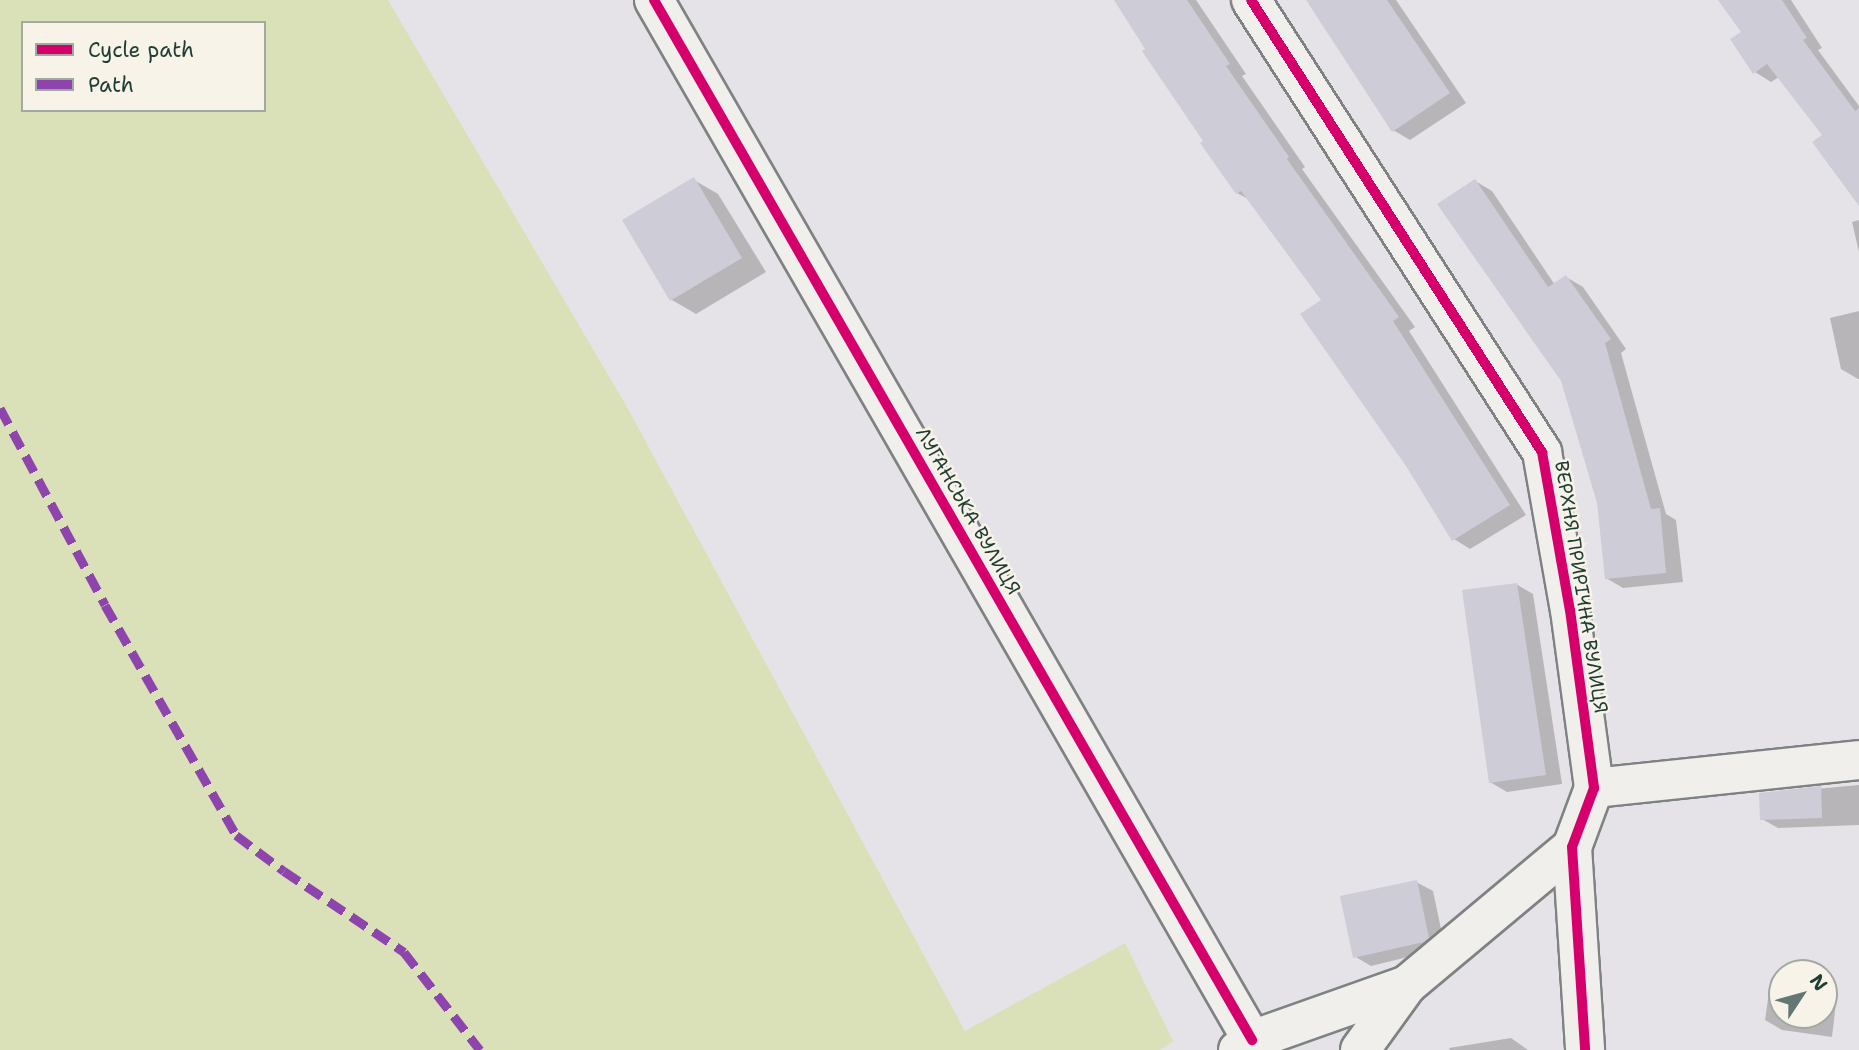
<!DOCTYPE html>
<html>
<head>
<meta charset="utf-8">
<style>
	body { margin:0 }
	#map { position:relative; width:1859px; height:1050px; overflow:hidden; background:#e6e3e8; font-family:"Shantell Sans",sans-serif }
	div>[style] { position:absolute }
	.green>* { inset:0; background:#dae1b9 }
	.shadow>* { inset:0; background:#0003 }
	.building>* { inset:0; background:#cdccd7 }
	.roads { filter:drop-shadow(2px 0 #7e8283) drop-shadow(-2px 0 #7e8283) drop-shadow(0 2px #7e8283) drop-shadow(0 -2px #7e8283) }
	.minor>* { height:38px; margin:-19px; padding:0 19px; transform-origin:19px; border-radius:19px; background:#f0efec }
	.quiet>* { height:9px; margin-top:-4.5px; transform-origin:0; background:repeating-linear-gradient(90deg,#8e44ad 0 18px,transparent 0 27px) }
	.cycleway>* { height:10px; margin:-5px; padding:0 5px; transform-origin:5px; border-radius:5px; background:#d6006c }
	span { translate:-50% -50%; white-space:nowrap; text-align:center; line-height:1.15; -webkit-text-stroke:5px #f7f3e8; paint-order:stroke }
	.street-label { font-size:19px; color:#1f3d34 }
	.legend { position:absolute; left:21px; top:21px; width:245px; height:91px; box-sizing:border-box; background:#f7f3e8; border:2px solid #a1aaa0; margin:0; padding:9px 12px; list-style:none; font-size:21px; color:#1f3d34 }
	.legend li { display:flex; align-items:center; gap:14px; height:35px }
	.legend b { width:35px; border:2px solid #a1aaa0 }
	.north { position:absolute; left:1768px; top:959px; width:70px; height:70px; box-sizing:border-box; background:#f7f3e8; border:2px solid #a1aaa0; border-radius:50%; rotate:54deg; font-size:19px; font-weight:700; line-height:28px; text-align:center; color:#1f3d34 }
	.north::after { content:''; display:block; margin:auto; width:24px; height:32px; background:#657773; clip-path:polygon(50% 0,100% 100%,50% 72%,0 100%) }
</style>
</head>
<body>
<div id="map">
	<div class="green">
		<div style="clip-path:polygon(evenodd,0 0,388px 0,627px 407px,965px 1031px,1125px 943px,1173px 1041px,1160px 1050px,0 1050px,0 0,23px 23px,264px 23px,264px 110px,23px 110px,23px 23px)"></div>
	</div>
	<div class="shadow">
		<div style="clip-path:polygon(1116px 0,1196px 0,1246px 74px,1242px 76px,1305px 167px,1302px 169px,1415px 327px,1409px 331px,1526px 515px,1470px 549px,1454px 539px,1323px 301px,1250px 200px,1237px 193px)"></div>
		<div style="clip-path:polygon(1307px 0,1396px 0,1466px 103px,1410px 140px,1393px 130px)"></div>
		<div style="clip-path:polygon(1722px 0,1791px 0,1822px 48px,1818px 50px,1859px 106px,1859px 195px,1825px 136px,1779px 77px,1771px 82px,1755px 72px,1744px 32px)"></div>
		<div style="clip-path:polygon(694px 180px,718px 194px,766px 272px,696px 314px,672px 300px,625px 221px)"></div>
		<div style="clip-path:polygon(1475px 181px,1492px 191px,1555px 285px,1566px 277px,1583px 287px,1626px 349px,1621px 353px,1666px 514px,1676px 520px,1683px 582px,1623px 588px,1606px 578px,1599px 503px,1563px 380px)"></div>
		<div style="clip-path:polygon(1859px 220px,1859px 252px,1852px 222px)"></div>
		<div style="clip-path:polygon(1859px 311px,1859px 379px,1858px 379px,1841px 369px,1830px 318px)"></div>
		<div style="clip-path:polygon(1516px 584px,1533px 594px,1562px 784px,1507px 792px,1490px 782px)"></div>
		<div style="clip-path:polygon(1859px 785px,1859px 825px,1778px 828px,1762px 819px,1761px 794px)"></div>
		<div style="clip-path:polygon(1416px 882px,1433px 891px,1445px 948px,1371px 966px,1354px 956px)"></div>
		<div style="clip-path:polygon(1771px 978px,1782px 979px,1782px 1015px,1824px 1015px,1824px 987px,1837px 994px,1832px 1037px,1782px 1030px,1765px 1020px)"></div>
		<div style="clip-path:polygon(1511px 1038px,1528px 1050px,1450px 1050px,1449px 1048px)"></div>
	</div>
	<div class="building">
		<div style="clip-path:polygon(1114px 0,1187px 0,1230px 64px,1226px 66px,1289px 157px,1287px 159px,1399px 317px,1393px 321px,1510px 505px,1452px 541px,1406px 466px,1300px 314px,1321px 300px,1241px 191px,1236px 194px,1200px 143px,1203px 141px,1142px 51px,1145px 49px)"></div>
		<div style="clip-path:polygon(1306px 0,1387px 0,1450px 93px,1392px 132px)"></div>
		<div style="clip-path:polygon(1718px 0,1782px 0,1807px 38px,1803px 40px,1855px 111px,1859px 108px,1859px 206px,1812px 142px,1822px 135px,1767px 64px,1753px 74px,1730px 39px,1741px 32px)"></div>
		<div style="clip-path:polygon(694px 177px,742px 258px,670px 301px,622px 220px)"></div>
		<div style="clip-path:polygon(1475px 179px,1548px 287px,1566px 275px,1611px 339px,1605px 343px,1651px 509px,1660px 508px,1666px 573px,1605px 579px,1597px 503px,1561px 381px,1437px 204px)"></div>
		<div style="clip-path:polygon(1517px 583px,1546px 775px,1489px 783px,1462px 590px)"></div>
		<div style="clip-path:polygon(1821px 786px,1822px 818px,1760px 820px,1759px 793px)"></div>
		<div style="clip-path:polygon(1417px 880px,1429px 938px,1424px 942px,1353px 958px,1340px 896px)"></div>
	</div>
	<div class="roads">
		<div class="minor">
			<div style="left:654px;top:0;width:1200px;rotate:60.1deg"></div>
			<div style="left:1251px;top:0;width:538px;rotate:57.23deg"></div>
			<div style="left:1542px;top:452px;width:160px;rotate:80deg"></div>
			<div style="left:1570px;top:610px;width:180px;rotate:82.3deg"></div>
			<div style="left:1594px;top:788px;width:63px;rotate:110.4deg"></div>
			<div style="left:1572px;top:847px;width:203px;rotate:86.3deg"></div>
			<div style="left:1594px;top:788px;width:266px;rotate:-6deg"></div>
			<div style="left:1238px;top:1050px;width:17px;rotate:-36deg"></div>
			<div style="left:1252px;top:1040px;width:164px;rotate:-19.5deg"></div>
			<div style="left:1360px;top:1050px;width:80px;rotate:-54.1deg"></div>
			<div style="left:1407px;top:985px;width:215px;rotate:-39.9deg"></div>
		</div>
	</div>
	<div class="quiet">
		<div style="left:0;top:408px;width:223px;rotate:61.9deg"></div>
		<div style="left:105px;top:605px;width:265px;rotate:60.3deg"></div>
		<div style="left:236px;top:835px;width:60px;rotate:36.9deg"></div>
		<div style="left:284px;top:871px;width:145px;rotate:34deg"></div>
		<div style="left:404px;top:952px;width:124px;rotate:52.2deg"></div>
	</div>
	<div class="cycleway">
		<div style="left:654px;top:0;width:1200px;rotate:60.1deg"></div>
		<div style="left:1251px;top:0;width:538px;rotate:57.23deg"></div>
		<div style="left:1542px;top:452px;width:160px;rotate:80deg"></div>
		<div style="left:1570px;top:610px;width:180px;rotate:82.3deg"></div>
		<div style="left:1594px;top:788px;width:63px;rotate:110.4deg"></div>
		<div style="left:1572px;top:847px;width:203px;rotate:86.3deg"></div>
	</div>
	<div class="street-label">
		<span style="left:968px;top:511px;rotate:60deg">ЛУГАНСЬКА ВУЛИЦЯ</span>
		<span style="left:1581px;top:587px;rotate:81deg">ВЕРХНЯ ПРИРІЧНА ВУЛИЦЯ</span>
	</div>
	<ul class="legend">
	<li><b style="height:9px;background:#d6006c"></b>Cycle path</li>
	<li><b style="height:9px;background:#8e44ad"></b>Path</li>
	</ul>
	<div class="north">N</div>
</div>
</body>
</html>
